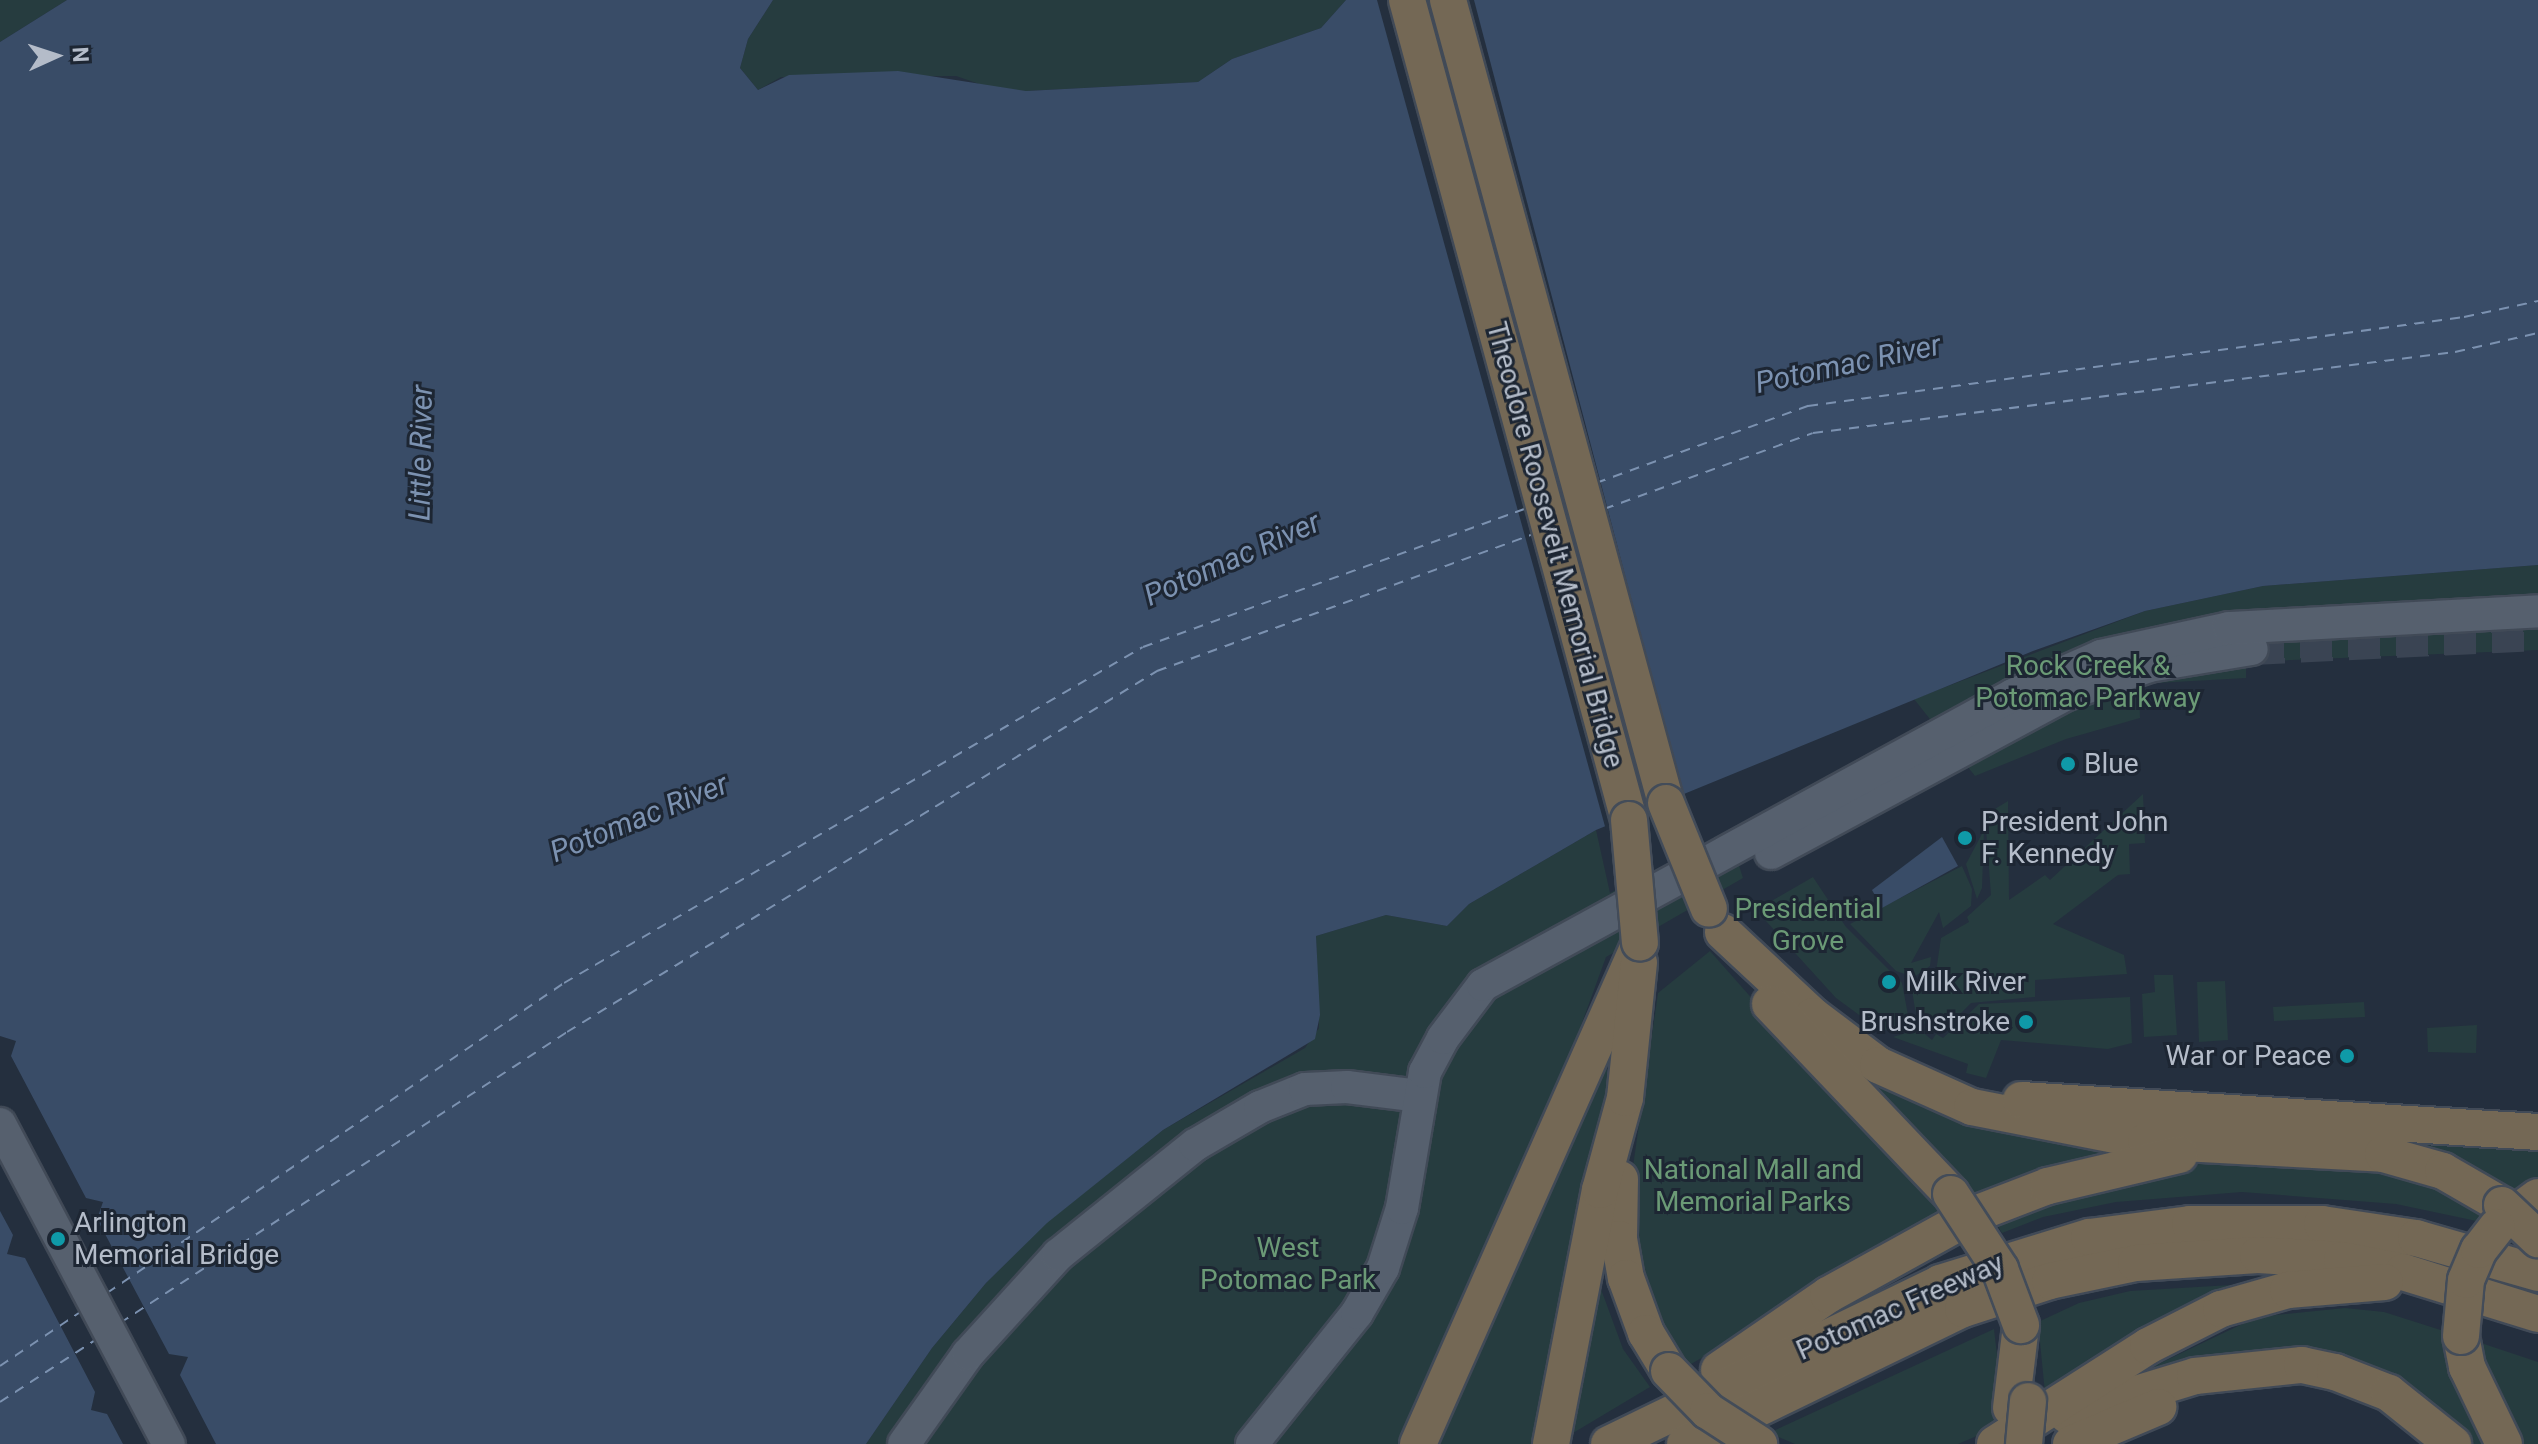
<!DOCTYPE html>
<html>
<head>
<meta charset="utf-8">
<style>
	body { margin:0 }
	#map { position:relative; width:2538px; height:1444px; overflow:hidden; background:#242f3e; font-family:Roboto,sans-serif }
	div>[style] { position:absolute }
	.green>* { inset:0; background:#263c3f }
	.water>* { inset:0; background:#394c67 }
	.pier>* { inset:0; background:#242f3e }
	.ferry>* { height:2px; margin-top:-1px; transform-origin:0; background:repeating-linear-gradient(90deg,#7c92b1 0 10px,transparent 0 18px) }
	.primary-tunnel>* { height:32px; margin-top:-16px; transform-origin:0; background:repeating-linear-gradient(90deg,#3a4453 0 32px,transparent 0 48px) }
	.roads { filter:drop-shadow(2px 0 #414a57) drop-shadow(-2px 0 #414a57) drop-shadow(0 2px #414a57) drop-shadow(0 -2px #414a57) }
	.primary>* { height:32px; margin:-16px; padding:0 16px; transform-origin:16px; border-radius:16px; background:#56606e }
	.motorway>* { height:36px; margin:-18px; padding:0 18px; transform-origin:18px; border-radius:18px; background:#746855 }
	.bridges { filter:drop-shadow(2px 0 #434c59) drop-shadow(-2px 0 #434c59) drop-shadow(0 2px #434c59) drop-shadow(0 -2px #434c59) }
	.motorway-bridge>* { height:36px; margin:-18px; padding:0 18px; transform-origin:18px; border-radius:18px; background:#746855 }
	.dots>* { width:22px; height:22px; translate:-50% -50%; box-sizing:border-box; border:4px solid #1d2633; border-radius:50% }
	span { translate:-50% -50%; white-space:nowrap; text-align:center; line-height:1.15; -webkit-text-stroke:6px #1d2633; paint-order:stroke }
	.street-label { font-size:28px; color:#b4bcc9 }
	.park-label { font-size:28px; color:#6b9a76 }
	.poi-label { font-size:28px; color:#b4bcc9 }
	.left { translate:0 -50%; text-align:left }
	.right { translate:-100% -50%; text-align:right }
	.water-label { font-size:30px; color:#7c92b1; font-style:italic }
	.north { position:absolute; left:16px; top:16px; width:80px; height:80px; -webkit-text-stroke:6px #1d2633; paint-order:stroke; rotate:87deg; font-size:22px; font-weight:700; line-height:32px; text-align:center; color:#b4bcc9 }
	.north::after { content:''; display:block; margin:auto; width:28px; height:36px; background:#b4bcc9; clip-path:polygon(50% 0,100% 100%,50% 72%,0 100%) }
</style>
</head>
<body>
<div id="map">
	<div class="green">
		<div style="clip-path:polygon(0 0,67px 0,0 42px)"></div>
		<div style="clip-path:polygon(773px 0,1346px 0,1321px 28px,1232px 59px,1198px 82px,1026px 91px,991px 88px,956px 76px,781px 77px,758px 90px,740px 68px,748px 39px)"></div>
		<div style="clip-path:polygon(2538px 565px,2538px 650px,2246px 662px,2246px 678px,2139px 684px,2140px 718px,2066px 739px,1975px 776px,1914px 699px,2145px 611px,2263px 586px)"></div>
		<div style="clip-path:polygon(2143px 794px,2145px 843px,2129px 844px,2130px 874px,2118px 875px,2053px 924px,2124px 955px,2127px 974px,2035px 980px,2035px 997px,1971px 1003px,1942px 1032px,1917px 1020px,1912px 991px,1936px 972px,1941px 938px,1969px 922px,1967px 917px,1991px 895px,1985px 815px,2008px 801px,2009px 900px,2045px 875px,2050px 880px)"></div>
		<div style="clip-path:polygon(1596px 830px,1610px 893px,1729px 834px,1743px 878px,1606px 957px,1525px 1179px,1408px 1444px,866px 1444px,932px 1348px,986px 1283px,1046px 1223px,1163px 1130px,1305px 1048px,1319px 1028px,1316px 936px,1386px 915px,1447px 926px,1469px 904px)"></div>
		<div style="clip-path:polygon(1984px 830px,1982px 888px,1977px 899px,1966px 864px)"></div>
		<div style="clip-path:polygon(1962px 866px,1972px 889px,1971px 906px,1943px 928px,1939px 912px,1911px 963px,1931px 957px,1930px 966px,1914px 977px,1896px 971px,1850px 924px)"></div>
		<div style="clip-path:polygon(1813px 877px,1846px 927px,1902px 983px,1908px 1015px,1902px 1027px,1881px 1031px,1836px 998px,1756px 910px)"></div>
		<div style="clip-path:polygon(1710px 951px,1946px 1218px,1684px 1368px,1631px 1268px,1630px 1187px,1658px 993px)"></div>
		<div style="clip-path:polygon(2154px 975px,2173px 975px,2177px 1035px,2144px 1037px,2142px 994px,2155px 992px)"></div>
		<div style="clip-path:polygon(2225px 981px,2228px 1040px,2199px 1042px,2197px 982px)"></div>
		<div style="clip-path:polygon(1761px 989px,1866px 1068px,2139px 1151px,1981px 1202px)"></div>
		<div style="clip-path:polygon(2130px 997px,2132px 1043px,2108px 1049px,2001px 1040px,1986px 1078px,1966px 1073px,1968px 1064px,1893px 1037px,1919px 1029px,1932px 1040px,1936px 1034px,1943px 1038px,1979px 1004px)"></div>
		<div style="clip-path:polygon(2364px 1002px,2365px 1017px,2274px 1021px,2273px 1007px)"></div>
		<div style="clip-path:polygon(2477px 1025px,2476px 1053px,2428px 1052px,2427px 1028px)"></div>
		<div style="clip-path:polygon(1607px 1032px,1607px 1091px,1531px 1444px,1423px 1444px)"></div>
		<div style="clip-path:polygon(2409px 1140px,2538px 1152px,2538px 1188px,2514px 1202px,2409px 1145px)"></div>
		<div style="clip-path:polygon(2253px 1159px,2415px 1173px,2493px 1216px,2486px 1223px,2396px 1204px,2242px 1192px,2116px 1202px,2043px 1217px,2002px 1233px,1993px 1218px,2190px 1165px)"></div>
		<div style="clip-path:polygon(1598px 1281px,1623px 1349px,1650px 1387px,1568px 1436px)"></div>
		<div style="clip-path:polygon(2248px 1284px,2045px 1393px,2038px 1322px,2079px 1303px,2130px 1291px)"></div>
		<div style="clip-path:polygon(2345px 1308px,2384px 1312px,2450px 1333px,2493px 1444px,2465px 1444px,2397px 1386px,2154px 1376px,2150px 1368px,2257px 1317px)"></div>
		<div style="clip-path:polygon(1994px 1329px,2001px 1389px,1998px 1427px,1958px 1444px,1795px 1444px,1769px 1433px)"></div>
		<div style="clip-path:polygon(2472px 1340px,2538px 1362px,2538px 1444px,2514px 1444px)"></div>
	</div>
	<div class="water">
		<div style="clip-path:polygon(67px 0,773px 0,748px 39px,740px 68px,758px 90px,789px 75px,898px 71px,1026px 91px,1198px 82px,1232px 59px,1321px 28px,1346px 0,2538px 0,2538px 565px,2263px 586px,2145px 611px,2033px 651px,1596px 830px,1469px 904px,1447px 926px,1386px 915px,1316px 936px,1320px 1015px,1315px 1039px,1163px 1130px,1047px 1223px,986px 1283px,932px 1348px,866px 1444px,0 1444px,0 42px)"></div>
		<div style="clip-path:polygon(1942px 837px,1958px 866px,1882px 908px,1872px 890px)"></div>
	</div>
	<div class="pier">
		<div style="clip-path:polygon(1377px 0,1474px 0,1683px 796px,1606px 830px)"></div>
		<div style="clip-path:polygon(0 1036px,16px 1041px,11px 1056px,86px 1198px,103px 1202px,97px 1219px,169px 1354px,188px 1357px,180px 1375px,216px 1444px,123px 1444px,107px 1414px,91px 1410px,95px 1392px,25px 1258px,7px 1254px,13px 1235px,0 1211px)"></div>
	</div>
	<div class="ferry">
		<div style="left:1596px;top:483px;width:226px;rotate:-20deg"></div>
		<div style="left:1808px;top:406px;width:662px;rotate:-7.73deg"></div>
		<div style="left:2464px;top:317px;width:76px;rotate:-12.2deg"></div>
		<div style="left:1604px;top:509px;width:222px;rotate:-20deg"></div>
		<div style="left:1813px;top:433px;width:647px;rotate:-7.19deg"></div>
		<div style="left:2455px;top:352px;width:85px;rotate:-12.9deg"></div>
		<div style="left:107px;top:1293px;width:552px;rotate:-34.15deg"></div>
		<div style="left:564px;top:983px;width:669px;rotate:-30.13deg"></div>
		<div style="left:1143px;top:647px;width:408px;rotate:-19.9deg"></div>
		<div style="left:120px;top:1323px;width:533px;rotate:-33.06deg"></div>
		<div style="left:567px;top:1032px;width:692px;rotate:-31.46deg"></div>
		<div style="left:1157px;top:671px;width:401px;rotate:-20deg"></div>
		<div style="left:0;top:1366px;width:99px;rotate:-33.9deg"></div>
		<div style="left:0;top:1402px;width:113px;rotate:-33.1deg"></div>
	</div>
	<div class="primary-tunnel">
		<div style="left:2252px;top:649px;width:286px;rotate:-2.8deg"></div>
	</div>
	<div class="roads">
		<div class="primary">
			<div style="left:1771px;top:853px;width:333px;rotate:-28.3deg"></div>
			<div style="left:2064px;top:695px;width:90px;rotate:-18.8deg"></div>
			<div style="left:2149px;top:666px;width:104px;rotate:-9.4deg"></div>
			<div style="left:0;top:1124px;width:362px;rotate:62.2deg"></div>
			<div style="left:904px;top:1444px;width:110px;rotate:-54.6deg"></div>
			<div style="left:968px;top:1354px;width:134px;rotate:-47.7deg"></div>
			<div style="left:1058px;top:1255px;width:176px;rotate:-38.8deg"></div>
			<div style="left:1195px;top:1145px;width:75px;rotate:-30.3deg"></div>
			<div style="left:1260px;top:1107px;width:48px;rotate:-21.8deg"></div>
			<div style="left:1305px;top:1089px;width:42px;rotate:-2.7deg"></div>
			<div style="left:1347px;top:1087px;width:74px;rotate:7deg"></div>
			<div style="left:1252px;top:1444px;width:168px;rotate:-51.3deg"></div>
			<div style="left:1357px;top:1313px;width:52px;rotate:-60deg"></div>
			<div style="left:1383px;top:1268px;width:63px;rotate:-72.4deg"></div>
			<div style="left:1402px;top:1208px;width:138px;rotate:-80.4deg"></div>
			<div style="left:1425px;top:1072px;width:38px;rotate:-62deg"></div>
			<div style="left:1443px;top:1038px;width:66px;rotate:-53deg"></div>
			<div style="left:1483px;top:985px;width:604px;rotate:-28.69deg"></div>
			<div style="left:2013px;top:695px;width:96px;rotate:-23.9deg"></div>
			<div style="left:2101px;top:656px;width:131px;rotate:-12.3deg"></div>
			<div style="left:2229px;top:628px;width:309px;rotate:-3.1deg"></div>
		</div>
		<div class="motorway">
			<div style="left:1407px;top:0;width:850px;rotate:74.85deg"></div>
			<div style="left:1448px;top:0;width:832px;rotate:74.81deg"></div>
			<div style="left:1723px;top:932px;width:123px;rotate:43deg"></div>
			<div style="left:1813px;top:1016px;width:81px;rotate:37deg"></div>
			<div style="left:1878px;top:1065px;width:103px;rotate:24.1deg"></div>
			<div style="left:1972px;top:1107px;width:177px;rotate:11.1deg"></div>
			<div style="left:2146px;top:1141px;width:237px;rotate:3.1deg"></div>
			<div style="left:2383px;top:1154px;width:62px;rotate:15.8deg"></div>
			<div style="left:2443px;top:1171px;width:68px;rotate:30deg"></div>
			<div style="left:1770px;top:1004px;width:262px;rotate:46.4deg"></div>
			<div style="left:2021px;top:1100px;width:518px;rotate:3.54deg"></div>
			<div style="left:1620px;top:1179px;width:60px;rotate:91deg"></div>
			<div style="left:1619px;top:1239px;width:40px;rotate:80deg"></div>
			<div style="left:1626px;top:1278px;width:59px;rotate:70deg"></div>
			<div style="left:1646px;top:1333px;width:44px;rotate:58.8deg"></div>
			<div style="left:2497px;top:1227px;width:51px;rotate:-36.2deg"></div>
			<div style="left:2461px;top:1336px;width:32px;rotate:79deg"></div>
			<div style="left:2467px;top:1367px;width:85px;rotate:64.3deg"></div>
			<div style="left:1719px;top:1370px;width:132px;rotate:-34.5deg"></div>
			<div style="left:1828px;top:1295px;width:168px;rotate:-28.9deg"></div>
			<div style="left:1975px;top:1214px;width:78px;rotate:-21deg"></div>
			<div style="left:2048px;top:1186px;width:135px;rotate:-13.3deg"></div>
			<div style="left:2011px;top:1408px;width:84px;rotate:-83.1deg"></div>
			<div style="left:2067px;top:1415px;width:134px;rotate:-16.9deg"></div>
			<div style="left:2195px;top:1376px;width:108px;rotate:-5.9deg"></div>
			<div style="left:2302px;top:1365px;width:34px;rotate:12deg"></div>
			<div style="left:2335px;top:1372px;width:58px;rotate:21.3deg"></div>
			<div style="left:2389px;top:1393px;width:82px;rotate:38.6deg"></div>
			<div style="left:1418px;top:1444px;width:548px;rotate:-66.1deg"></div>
			<div style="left:1551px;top:1444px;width:259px;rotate:-79.1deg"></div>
			<div style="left:1600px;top:1190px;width:95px;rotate:-74.8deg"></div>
			<div style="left:1625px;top:1098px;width:136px;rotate:-84.1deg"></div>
			<div style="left:1609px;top:1444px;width:368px;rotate:-25.9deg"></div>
			<div style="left:1940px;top:1283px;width:156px;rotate:-17.2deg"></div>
			<div style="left:2089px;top:1237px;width:102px;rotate:-7.3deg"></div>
			<div style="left:2190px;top:1224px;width:132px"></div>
			<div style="left:2322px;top:1224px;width:95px;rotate:8.5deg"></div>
			<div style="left:2416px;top:1238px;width:127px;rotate:16deg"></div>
			<div style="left:1685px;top:1444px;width:309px;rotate:-25.9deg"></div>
			<div style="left:1963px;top:1309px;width:91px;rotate:-17.8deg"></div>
			<div style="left:2050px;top:1281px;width:88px;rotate:-11.8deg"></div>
			<div style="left:2136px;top:1263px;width:122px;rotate:-3.8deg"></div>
			<div style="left:2258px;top:1255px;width:84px;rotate:3.4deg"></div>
			<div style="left:2342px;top:1260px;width:62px;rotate:11.1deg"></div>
			<div style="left:2403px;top:1272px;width:141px;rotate:17.3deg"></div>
			<div style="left:1995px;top:1444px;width:182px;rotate:-32.6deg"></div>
			<div style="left:2148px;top:1346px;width:82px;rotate:-26.9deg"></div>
			<div style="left:2221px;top:1309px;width:70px;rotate:-15.8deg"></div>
			<div style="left:2288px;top:1290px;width:97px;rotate:-4.7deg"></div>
			<div style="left:2071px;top:1444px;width:95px;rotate:-23deg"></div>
		</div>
	</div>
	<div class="bridges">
		<div class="motorway-bridge">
			<div style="left:1666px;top:803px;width:114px;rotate:67.9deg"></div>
			<div style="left:1629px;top:820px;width:123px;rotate:84.9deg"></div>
			<div style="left:1951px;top:1194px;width:90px;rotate:56.8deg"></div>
			<div style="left:2000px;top:1269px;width:60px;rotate:69.4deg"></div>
			<div style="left:2502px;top:1205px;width:50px;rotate:43.4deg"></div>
			<div style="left:2461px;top:1336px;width:56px;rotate:-84.9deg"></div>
			<div style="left:2466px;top:1280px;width:33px;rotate:-67deg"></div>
			<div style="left:2479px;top:1250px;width:29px;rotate:-52deg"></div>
			<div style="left:1669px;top:1371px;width:56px;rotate:45.7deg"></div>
			<div style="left:1708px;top:1411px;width:61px;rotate:32.9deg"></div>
			<div style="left:2024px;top:1444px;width:43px;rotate:-84.7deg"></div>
		</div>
	</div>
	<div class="dots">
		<div style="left:2068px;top:764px;background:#0f9aa8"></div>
		<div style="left:1965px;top:838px;background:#0f9aa8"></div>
		<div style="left:1889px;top:982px;background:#0f9aa8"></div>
		<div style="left:2026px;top:1022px;background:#0f9aa8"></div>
		<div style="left:2347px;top:1056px;background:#0f9aa8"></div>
		<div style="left:58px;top:1239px;background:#0f9aa8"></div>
	</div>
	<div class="street-label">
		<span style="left:1555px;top:545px;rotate:75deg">Theodore Roosevelt Memorial Bridge</span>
		<span style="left:1900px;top:1307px;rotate:-24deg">Potomac Freeway</span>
	</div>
	<div class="park-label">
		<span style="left:2088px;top:682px">Rock Creek &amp;<br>Potomac Parkway</span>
		<span style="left:1808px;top:925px">Presidential<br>Grove</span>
		<span style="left:1753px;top:1186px">National Mall and<br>Memorial Parks</span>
		<span style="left:1288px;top:1264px">West<br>Potomac Park</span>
	</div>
	<div class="poi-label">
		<span class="left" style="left:2084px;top:764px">Blue</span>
		<span class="left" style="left:1981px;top:838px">President John<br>F. Kennedy</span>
		<span class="left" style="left:1905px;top:982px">Milk River</span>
		<span class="right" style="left:2010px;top:1022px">Brushstroke</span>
		<span class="right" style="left:2331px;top:1056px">War or Peace</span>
		<span class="left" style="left:74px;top:1239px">Arlington<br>Memorial Bridge</span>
	</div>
	<div class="water-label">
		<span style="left:1848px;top:364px;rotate:-12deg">Potomac River</span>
		<span style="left:421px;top:453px;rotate:-89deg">Little River</span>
		<span style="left:1232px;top:559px;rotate:-24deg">Potomac River</span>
		<span style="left:639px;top:818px;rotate:-22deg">Potomac River</span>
	</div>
	<div class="north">N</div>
</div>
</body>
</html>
